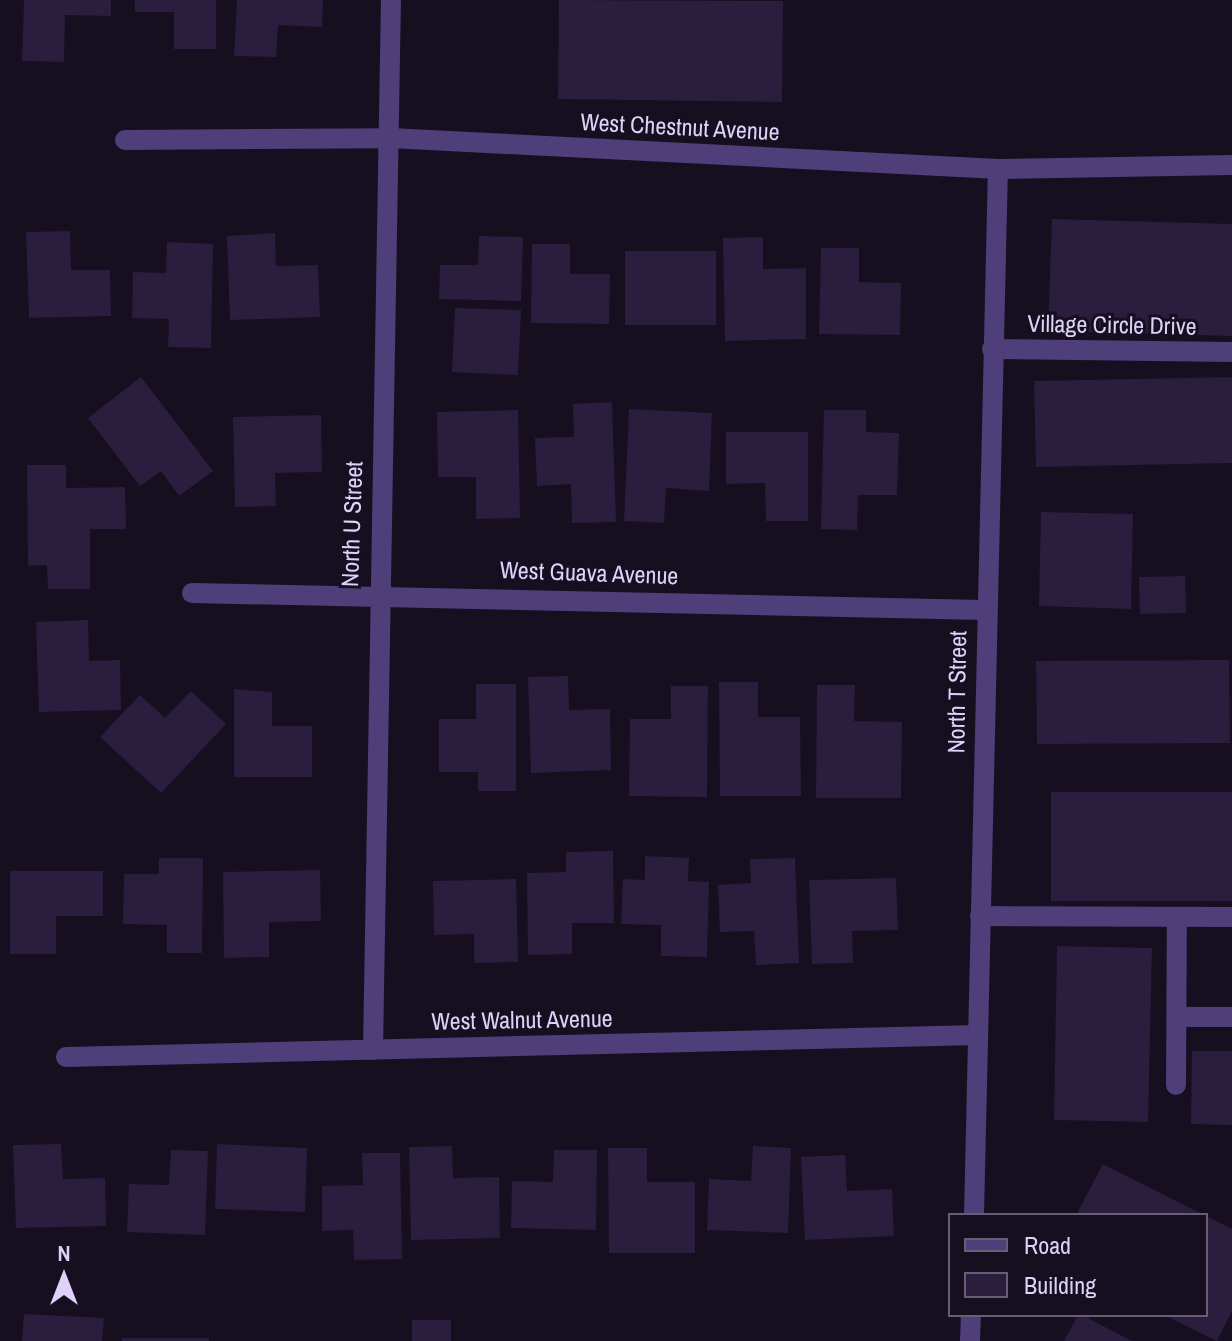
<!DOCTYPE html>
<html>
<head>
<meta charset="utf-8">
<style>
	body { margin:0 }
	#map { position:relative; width:1232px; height:1341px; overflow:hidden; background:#150f1f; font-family:"Archivo Narrow",sans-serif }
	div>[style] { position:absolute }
	.building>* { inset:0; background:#2b1d3e }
	.minor>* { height:20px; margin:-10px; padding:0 10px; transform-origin:10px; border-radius:10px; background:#4e3e79 }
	span { translate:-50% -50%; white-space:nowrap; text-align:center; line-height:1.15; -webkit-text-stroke:6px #150f1f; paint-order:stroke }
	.street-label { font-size:24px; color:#dfd1fa }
	.legend { position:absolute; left:948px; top:1213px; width:260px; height:104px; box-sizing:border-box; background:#150f1f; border:2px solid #665d77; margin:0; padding:10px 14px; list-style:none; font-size:24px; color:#dfd1fa }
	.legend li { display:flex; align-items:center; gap:16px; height:40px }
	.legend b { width:40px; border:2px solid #665d77 }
	.north { position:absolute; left:24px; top:1237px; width:80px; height:80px; -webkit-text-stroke:6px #150f1f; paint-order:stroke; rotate:0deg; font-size:22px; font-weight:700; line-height:32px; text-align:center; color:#dfd1fa }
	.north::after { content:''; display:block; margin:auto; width:28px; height:36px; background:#dfd1fa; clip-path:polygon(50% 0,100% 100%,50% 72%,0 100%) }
</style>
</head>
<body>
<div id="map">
	<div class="building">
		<div style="clip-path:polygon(24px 0,111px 0,111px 16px,65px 15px,64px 62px,22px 61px)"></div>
		<div style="clip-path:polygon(135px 0,216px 0,216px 49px,174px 49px,174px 12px,135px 12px)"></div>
		<div style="clip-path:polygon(237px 0,323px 0,322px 27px,278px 25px,276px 57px,234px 56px)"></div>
		<div style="clip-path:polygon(559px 0,783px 1px,782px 102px,558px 99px)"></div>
		<div style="clip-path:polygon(1052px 219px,1232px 224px,1232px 336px,1048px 331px)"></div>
		<div style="clip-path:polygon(70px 231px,71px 270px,110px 270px,111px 316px,29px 318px,26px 232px)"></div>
		<div style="clip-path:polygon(275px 233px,276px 266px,318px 265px,320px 317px,230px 320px,227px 236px)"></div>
		<div style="clip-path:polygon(479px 236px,523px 237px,521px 301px,439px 299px,440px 265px,478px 265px)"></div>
		<div style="clip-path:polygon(763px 237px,763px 269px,806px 268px,806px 339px,725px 341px,723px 238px)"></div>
		<div style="clip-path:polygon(167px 242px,213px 244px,211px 348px,168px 347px,169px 319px,132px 318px,133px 272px,166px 273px)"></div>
		<div style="clip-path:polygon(532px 244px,570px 244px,570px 274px,610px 274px,609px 324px,531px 323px)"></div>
		<div style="clip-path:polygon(821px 248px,859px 248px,859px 282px,901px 283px,900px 335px,819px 334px)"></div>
		<div style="clip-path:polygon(625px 251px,716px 251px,716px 325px,625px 325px)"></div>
		<div style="clip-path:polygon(455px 308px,521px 310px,518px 375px,452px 372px)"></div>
		<div style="clip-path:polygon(141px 377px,213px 471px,179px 496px,161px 471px,140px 486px,88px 418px)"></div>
		<div style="clip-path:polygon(1232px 377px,1232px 463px,1036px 467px,1034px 381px)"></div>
		<div style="clip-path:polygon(612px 402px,616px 522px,572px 523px,571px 484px,537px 486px,535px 438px,574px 437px,573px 404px)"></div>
		<div style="clip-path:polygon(629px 409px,712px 413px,709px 491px,666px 488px,664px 523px,624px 521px)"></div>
		<div style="clip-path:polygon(518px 410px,520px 518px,476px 519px,476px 477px,438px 477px,437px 412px)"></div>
		<div style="clip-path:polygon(824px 410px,866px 410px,866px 432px,899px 433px,897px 495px,858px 495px,857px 530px,821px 529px)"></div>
		<div style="clip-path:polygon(321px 415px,322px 472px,275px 473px,276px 506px,235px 507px,233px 417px)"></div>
		<div style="clip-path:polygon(726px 432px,808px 432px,808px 521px,766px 521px,765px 483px,726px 484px)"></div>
		<div style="clip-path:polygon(27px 465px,66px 465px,66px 488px,125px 487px,126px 529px,90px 529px,90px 589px,48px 589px,47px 565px,28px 566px)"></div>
		<div style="clip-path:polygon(1041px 512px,1133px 514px,1131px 609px,1039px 606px)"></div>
		<div style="clip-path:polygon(1185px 576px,1186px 613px,1140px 614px,1139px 577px)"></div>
		<div style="clip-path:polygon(88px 620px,89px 661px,120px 660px,121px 710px,39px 712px,36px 622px)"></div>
		<div style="clip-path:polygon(1229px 660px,1230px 743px,1037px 744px,1036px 661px)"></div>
		<div style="clip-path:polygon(568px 676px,569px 710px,610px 709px,611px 770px,531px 773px,528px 677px)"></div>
		<div style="clip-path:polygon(719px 682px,758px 682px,758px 717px,800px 717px,801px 796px,720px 796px)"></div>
		<div style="clip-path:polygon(476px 684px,516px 684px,516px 791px,478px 791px,478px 772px,439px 772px,439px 719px,476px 719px)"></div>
		<div style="clip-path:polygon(817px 685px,855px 685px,854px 721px,902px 722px,901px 798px,816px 798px)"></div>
		<div style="clip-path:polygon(671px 686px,708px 686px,707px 797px,629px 796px,630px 719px,671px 719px)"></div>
		<div style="clip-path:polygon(234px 689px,272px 692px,272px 726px,312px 726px,312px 777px,234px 777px)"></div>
		<div style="clip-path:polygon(191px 691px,226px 724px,161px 793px,100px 737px,140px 695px,165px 718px)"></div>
		<div style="clip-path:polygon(1051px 792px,1232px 792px,1232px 901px,1051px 901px)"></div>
		<div style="clip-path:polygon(613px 851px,614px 923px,572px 923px,572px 954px,528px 955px,527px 873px,566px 872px,566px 852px)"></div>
		<div style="clip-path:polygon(645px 856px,689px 858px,688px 881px,709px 882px,707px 957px,661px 956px,661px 925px,621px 924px,623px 879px,645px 880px)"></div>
		<div style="clip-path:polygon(159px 858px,203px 858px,202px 953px,167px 953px,167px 925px,123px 924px,124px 874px,159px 874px)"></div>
		<div style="clip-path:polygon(795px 858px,799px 963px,756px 965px,754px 931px,720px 932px,718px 885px,751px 883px,750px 859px)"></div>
		<div style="clip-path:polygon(320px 870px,321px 921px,269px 922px,269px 957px,224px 958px,223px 872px)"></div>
		<div style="clip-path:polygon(10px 871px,103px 871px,103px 916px,56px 916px,56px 954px,10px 954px)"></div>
		<div style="clip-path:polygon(896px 878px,898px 930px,852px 931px,853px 963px,812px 964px,809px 880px)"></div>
		<div style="clip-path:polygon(516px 879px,518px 962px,474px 963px,474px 934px,434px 935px,433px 881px)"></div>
		<div style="clip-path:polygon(1057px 946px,1152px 948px,1148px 1122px,1054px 1120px)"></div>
		<div style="clip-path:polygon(1192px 1051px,1232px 1051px,1232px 1125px,1191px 1124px)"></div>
		<div style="clip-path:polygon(61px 1144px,63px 1179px,105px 1178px,106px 1226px,16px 1228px,13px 1145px)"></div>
		<div style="clip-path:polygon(217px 1144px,307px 1148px,305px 1212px,215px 1209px)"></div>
		<div style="clip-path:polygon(452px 1146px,453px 1178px,499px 1177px,500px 1238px,411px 1240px,409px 1147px)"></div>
		<div style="clip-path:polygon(753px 1146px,791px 1148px,788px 1233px,707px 1230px,709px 1179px,751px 1181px)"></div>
		<div style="clip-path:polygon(608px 1148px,647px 1148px,647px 1182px,695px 1182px,695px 1253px,609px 1253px)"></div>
		<div style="clip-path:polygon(171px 1150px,208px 1151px,205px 1235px,127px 1232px,129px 1184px,169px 1185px)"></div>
		<div style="clip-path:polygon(554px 1150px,597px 1150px,596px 1230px,511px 1228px,512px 1181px,553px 1182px)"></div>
		<div style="clip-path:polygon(362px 1153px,400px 1153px,402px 1259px,354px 1260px,353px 1230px,322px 1231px,322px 1186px,363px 1185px)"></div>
		<div style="clip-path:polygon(845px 1155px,847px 1191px,892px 1189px,894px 1236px,805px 1240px,801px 1157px)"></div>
		<div style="clip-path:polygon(1103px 1164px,1204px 1215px,1076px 1215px)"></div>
		<div style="clip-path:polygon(1206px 1216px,1232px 1229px,1232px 1311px,1217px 1341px,1164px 1315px,1206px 1315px)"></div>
		<div style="clip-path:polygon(24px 1314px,104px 1318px,102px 1341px,22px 1341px)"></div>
		<div style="clip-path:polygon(1078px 1315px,1082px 1315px,1132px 1341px,1064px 1341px)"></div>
		<div style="clip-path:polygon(412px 1320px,451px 1320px,451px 1341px,412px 1341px)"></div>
		<div style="clip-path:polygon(122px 1338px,209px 1338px,209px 1341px,122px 1341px)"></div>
	</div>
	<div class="minor">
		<div style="left:125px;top:140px;width:265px;rotate:-0.4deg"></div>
		<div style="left:390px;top:138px;width:609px;rotate:2.92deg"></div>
		<div style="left:998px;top:169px;width:234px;rotate:-1deg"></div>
		<div style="left:992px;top:349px;width:240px;rotate:0.7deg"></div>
		<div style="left:192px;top:593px;width:792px;rotate:1.23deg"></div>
		<div style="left:980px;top:916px;width:252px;rotate:0.2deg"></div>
		<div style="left:1178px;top:1017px;width:54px"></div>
		<div style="left:373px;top:1050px;width:1050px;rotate:-89.02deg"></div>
		<div style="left:66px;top:1057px;width:912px;rotate:-1.38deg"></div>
		<div style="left:1176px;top:1085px;width:168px;rotate:-89.7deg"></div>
		<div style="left:974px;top:1215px;width:1046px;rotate:-88.69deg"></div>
		<div style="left:970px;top:1341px;width:26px;rotate:-88deg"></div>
	</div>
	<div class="street-label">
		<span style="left:680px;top:127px;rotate:3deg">West Chestnut Avenue</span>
		<span style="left:1112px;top:325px;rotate:1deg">Village Circle Drive</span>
		<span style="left:352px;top:524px;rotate:-88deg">North U Street</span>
		<span style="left:589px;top:573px;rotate:2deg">West Guava Avenue</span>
		<span style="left:957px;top:692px;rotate:-89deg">North T Street</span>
		<span style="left:522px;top:1020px;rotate:-1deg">West Walnut Avenue</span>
	</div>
	<ul class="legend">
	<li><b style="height:10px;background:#4e3e79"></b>Road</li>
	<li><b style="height:22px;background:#2b1d3e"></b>Building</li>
	</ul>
	<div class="north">N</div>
</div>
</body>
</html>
